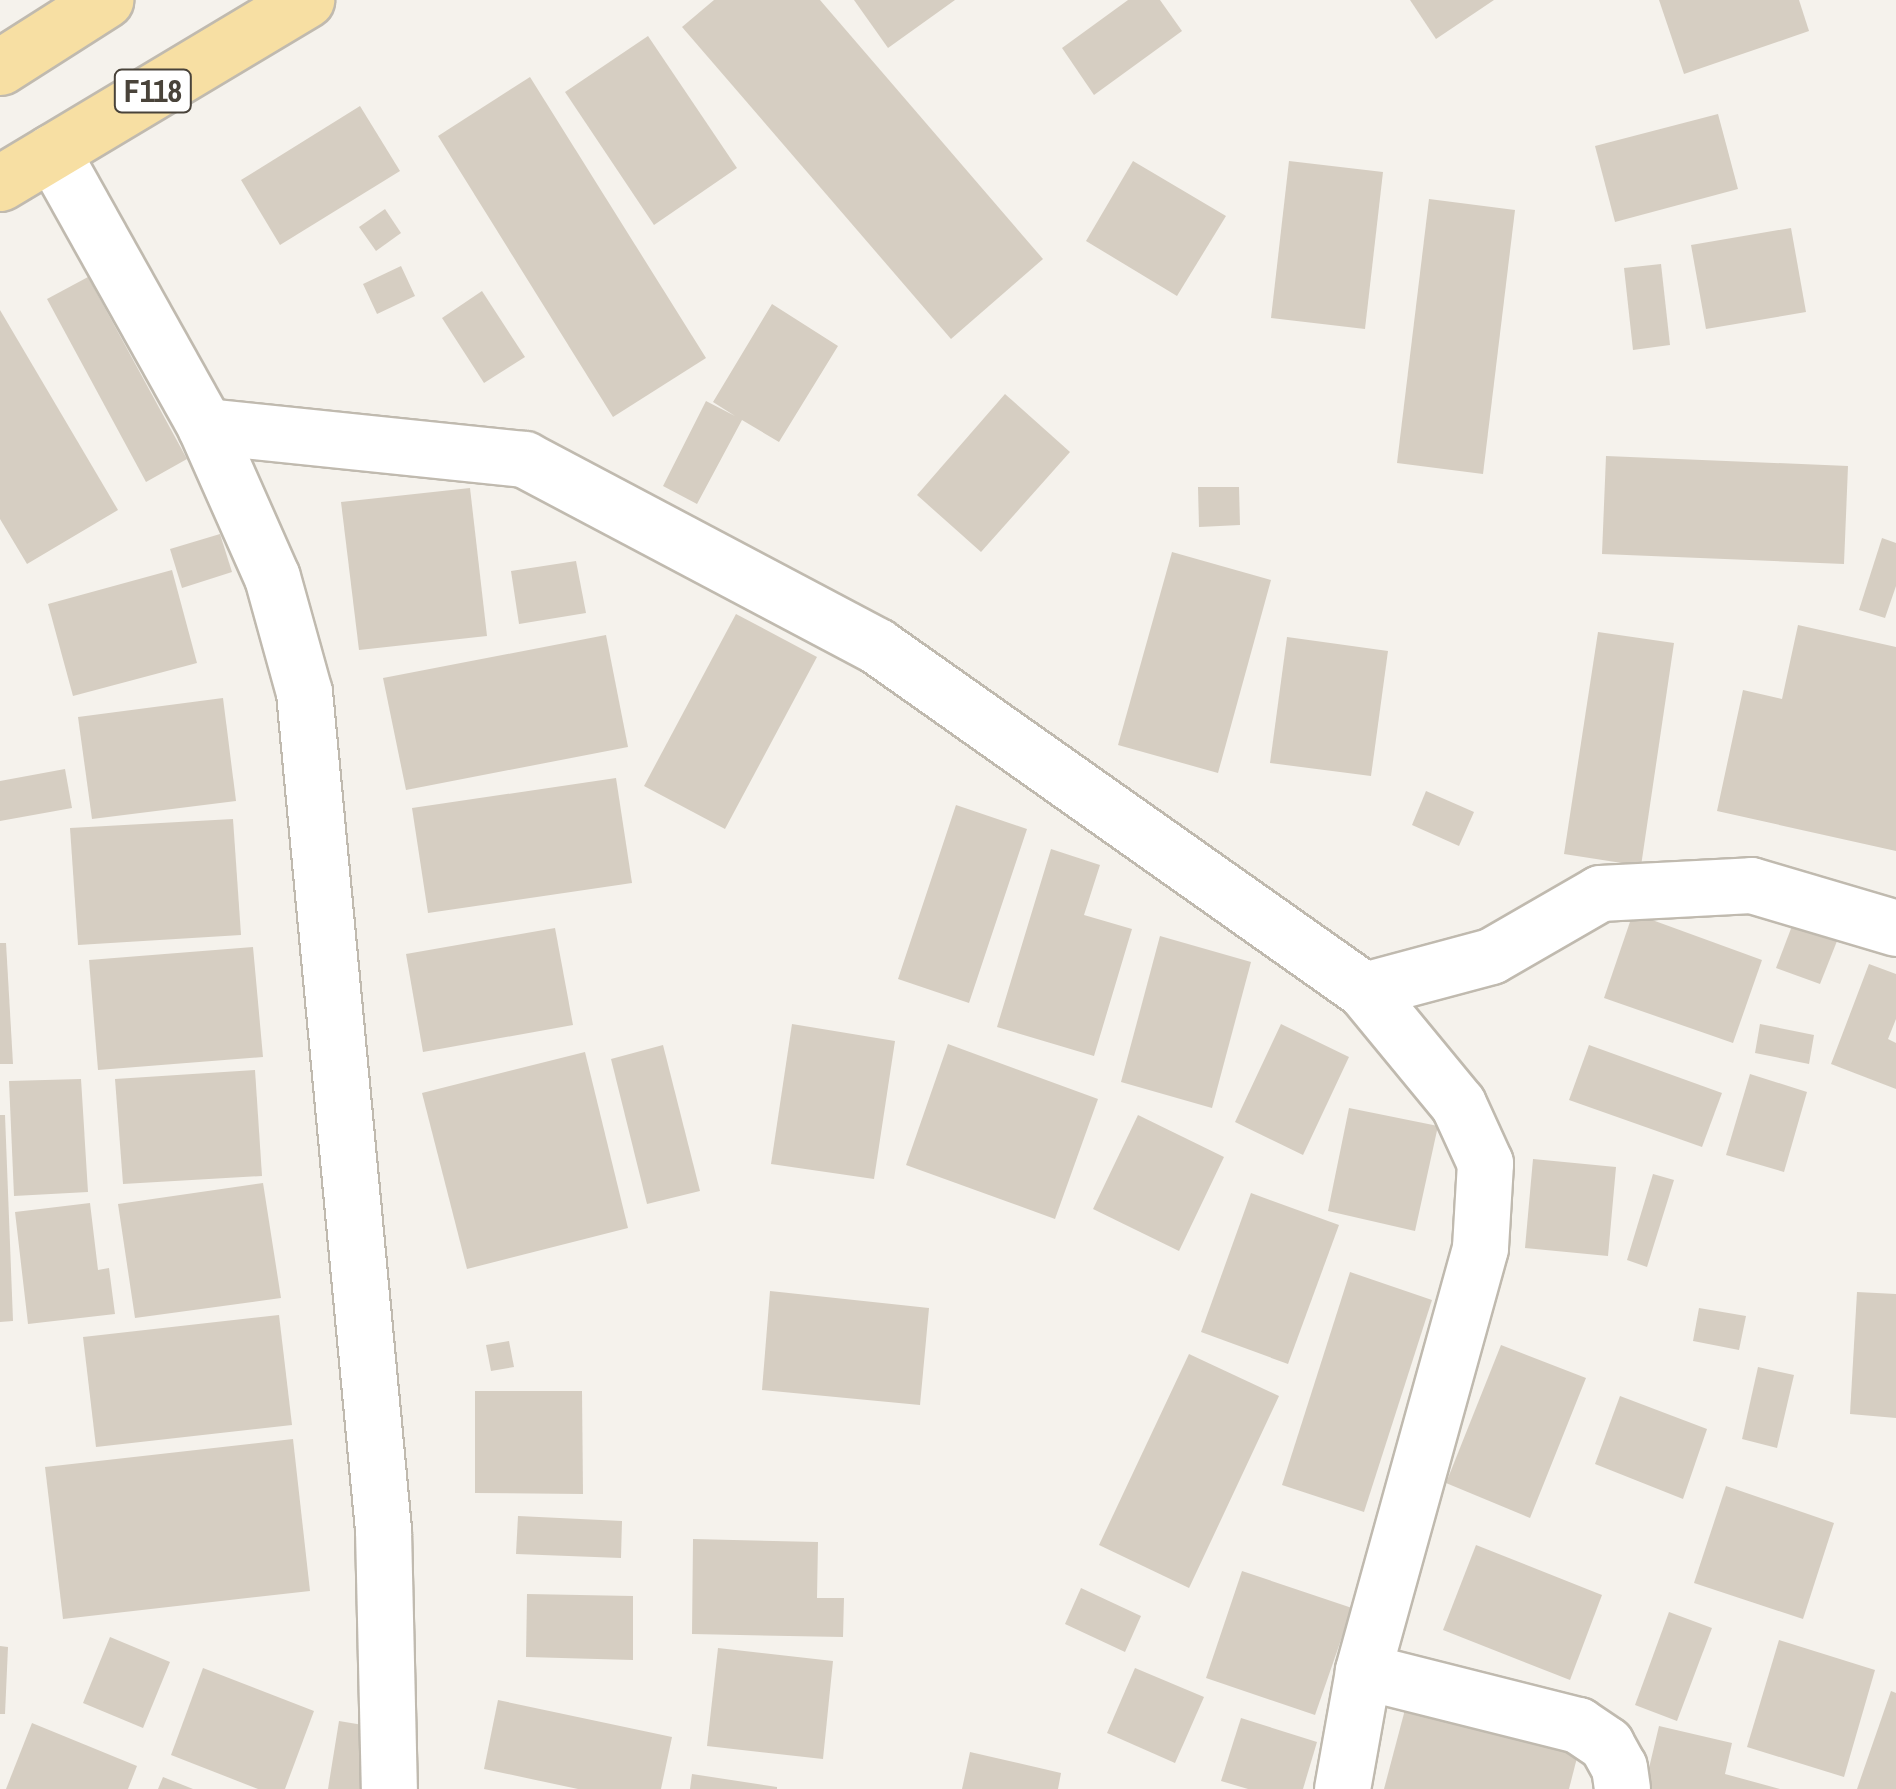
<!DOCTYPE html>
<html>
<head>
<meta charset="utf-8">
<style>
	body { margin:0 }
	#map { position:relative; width:1896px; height:1789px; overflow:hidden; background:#f5f2ec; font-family:"Archivo Narrow",sans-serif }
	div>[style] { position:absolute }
	.building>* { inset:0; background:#d6cec2 }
	.roads { filter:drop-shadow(2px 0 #c0baaf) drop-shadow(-2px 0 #c0baaf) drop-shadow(0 2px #c0baaf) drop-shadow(0 -2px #c0baaf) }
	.minor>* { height:55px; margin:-27.5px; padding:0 27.5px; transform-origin:27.5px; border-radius:27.5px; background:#fff }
	.primary>* { height:55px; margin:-27.5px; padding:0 27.5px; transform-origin:27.5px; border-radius:27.5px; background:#f7dfa3 }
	span { translate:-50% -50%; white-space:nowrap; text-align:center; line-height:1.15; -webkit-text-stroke:8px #fff; paint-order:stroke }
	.shield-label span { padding:2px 8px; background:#fff; border:2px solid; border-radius:8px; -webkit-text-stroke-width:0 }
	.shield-label { font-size:32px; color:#49433a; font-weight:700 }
</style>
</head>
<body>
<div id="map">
	<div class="building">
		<div style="clip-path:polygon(714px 0,820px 0,1043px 259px,951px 339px,682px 27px)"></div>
		<div style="clip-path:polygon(854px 0,955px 0,888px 48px)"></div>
		<div style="clip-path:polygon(1128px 0,1160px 0,1182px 31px,1094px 95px,1062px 48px)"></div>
		<div style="clip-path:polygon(1410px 0,1494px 0,1436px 39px)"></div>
		<div style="clip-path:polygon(1659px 0,1799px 0,1809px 31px,1684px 74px)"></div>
		<div style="clip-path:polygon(648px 36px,737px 168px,654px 225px,565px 92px)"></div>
		<div style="clip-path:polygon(530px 77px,706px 358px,613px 417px,438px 136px)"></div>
		<div style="clip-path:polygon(360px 106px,400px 171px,280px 245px,241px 180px)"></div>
		<div style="clip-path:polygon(1718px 114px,1738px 189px,1615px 222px,1595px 146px)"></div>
		<div style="clip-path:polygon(1133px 161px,1226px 216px,1177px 296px,1086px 241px)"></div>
		<div style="clip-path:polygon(1289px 161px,1383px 172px,1365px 329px,1271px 318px)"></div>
		<div style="clip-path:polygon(1429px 199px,1515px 210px,1483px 474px,1397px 463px)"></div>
		<div style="clip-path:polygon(385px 209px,401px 233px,376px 251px,359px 227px)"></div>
		<div style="clip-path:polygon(1791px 228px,1806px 312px,1706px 329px,1691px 245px)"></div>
		<div style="clip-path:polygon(1661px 264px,1670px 345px,1633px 350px,1624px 268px)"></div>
		<div style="clip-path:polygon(401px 266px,415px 296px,377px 314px,363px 284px)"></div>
		<div style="clip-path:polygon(88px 277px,187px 459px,146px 482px,47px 299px)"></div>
		<div style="clip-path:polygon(482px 291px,525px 357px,484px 383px,442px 318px)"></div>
		<div style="clip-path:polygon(772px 304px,838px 346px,779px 442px,742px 420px,697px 504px,663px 486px,706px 401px,735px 416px,713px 402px)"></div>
		<div style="clip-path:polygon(0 310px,118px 510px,27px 564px,0 519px)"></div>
		<div style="clip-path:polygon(1005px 394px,1070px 452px,981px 552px,917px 495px)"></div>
		<div style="clip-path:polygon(1606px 456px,1848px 466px,1844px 564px,1602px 554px)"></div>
		<div style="clip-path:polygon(1198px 487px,1239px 487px,1240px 525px,1199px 527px)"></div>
		<div style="clip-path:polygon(470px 488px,487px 636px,359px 650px,341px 502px)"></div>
		<div style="clip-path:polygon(220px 534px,232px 572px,182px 588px,170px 549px)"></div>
		<div style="clip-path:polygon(1882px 538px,1896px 543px,1896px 586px,1885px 618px,1859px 610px)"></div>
		<div style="clip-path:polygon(1172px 552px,1271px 580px,1218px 773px,1118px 745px)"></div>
		<div style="clip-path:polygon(576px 561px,586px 613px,519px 624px,511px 571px)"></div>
		<div style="clip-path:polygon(172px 570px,197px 663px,73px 696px,48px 604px)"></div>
		<div style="clip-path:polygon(736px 614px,817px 657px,725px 829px,644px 786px)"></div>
		<div style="clip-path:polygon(1798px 625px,1896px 647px,1896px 851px,1717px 811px,1743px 690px,1782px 699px)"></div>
		<div style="clip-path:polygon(1598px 632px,1674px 643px,1641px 866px,1564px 854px)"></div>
		<div style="clip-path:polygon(606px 635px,628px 747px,406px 790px,383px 678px)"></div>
		<div style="clip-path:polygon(1287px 637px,1388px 651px,1371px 776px,1270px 763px)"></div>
		<div style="clip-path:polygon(223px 698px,236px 801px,92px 819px,78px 717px)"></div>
		<div style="clip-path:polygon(65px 769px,72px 808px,0 821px,0 781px)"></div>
		<div style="clip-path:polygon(616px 778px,632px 883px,428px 913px,412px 808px)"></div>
		<div style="clip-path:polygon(1426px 791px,1474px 812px,1459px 846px,1412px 825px)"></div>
		<div style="clip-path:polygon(956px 805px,1027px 829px,969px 1003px,898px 979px)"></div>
		<div style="clip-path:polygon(233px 819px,241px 935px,78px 945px,70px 828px)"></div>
		<div style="clip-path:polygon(1051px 849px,1100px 865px,1084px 915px,1132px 929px,1094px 1056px,997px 1027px)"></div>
		<div style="clip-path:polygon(1633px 913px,1762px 960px,1733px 1043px,1604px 998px)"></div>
		<div style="clip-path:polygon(1795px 918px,1839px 936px,1820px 984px,1776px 968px)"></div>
		<div style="clip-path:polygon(555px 928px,573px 1025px,423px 1052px,406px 954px)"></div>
		<div style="clip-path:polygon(1160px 936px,1251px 962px,1212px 1108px,1121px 1082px)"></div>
		<div style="clip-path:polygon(0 943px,6px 943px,13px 1064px,0 1064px)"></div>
		<div style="clip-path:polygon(253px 947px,263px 1057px,98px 1070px,89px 960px)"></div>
		<div style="clip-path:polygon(1869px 964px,1896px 974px,1896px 1019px,1888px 1039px,1896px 1043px,1896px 1089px,1831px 1064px)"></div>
		<div style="clip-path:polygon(792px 1024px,895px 1041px,874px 1179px,771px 1164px)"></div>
		<div style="clip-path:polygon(1281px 1024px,1349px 1057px,1303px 1155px,1235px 1122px)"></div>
		<div style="clip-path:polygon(1760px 1024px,1814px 1035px,1809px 1064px,1755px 1053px)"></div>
		<div style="clip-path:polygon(948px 1044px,1098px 1099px,1055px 1219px,906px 1165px)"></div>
		<div style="clip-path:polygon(663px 1045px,700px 1191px,647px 1204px,611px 1059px)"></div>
		<div style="clip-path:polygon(1589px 1045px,1722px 1093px,1702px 1147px,1569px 1100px)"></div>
		<div style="clip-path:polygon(585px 1052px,628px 1228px,467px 1269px,422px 1093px)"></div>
		<div style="clip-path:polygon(255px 1070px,262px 1176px,123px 1184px,115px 1079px)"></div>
		<div style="clip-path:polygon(1750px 1074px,1807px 1092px,1784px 1172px,1726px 1155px)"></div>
		<div style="clip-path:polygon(81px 1079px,88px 1192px,14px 1196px,9px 1081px)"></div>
		<div style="clip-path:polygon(1349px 1108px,1438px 1126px,1415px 1231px,1328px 1211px)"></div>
		<div style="clip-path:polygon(0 1115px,5px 1115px,13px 1321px,0 1322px)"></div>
		<div style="clip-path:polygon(1138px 1115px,1224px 1157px,1179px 1251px,1093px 1209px)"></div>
		<div style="clip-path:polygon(1533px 1159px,1616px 1167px,1608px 1256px,1525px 1248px)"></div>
		<div style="clip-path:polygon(1653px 1174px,1674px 1180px,1647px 1267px,1627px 1260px)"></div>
		<div style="clip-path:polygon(263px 1183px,281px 1298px,135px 1318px,118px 1204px)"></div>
		<div style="clip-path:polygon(1251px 1193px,1339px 1225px,1288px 1364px,1201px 1332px)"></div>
		<div style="clip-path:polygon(90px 1203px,98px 1270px,109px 1268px,115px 1314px,28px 1324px,15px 1212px)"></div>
		<div style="clip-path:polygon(1350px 1272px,1432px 1300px,1364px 1512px,1282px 1485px)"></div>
		<div style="clip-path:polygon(770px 1291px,929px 1308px,920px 1405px,762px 1390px)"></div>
		<div style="clip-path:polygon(1857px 1292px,1896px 1294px,1896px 1418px,1850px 1414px)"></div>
		<div style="clip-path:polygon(1699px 1308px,1746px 1316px,1739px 1350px,1693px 1341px)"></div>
		<div style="clip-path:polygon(279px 1315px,292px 1425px,96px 1447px,83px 1337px)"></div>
		<div style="clip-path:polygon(509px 1341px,514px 1367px,491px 1371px,486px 1345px)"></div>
		<div style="clip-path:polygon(1501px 1345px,1586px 1378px,1530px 1518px,1446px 1483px)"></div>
		<div style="clip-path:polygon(1189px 1354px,1279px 1396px,1189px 1588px,1099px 1545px)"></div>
		<div style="clip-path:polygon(1758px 1367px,1794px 1375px,1777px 1448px,1742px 1439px)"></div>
		<div style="clip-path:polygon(475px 1391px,582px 1391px,583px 1494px,475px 1493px)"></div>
		<div style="clip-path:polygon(1620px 1396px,1707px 1429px,1683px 1499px,1595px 1464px)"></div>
		<div style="clip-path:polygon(293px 1439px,310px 1591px,63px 1619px,45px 1467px)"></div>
		<div style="clip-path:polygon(1726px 1486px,1834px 1523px,1803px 1619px,1694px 1583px)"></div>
		<div style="clip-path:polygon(518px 1516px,622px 1521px,621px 1558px,516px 1554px)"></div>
		<div style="clip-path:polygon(693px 1539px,818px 1542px,817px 1598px,844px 1598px,843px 1637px,692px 1634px)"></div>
		<div style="clip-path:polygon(1476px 1545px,1602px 1595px,1570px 1680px,1443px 1630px)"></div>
		<div style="clip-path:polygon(1242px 1571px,1352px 1608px,1315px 1715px,1206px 1678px)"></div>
		<div style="clip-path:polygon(1081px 1588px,1141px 1616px,1125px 1652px,1065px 1624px)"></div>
		<div style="clip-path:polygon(527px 1594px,633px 1596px,633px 1660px,526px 1657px)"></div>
		<div style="clip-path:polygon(1669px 1612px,1712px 1628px,1677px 1721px,1635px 1705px)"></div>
		<div style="clip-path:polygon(110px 1637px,170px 1662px,143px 1728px,83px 1703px)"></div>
		<div style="clip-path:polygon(1779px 1640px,1875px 1670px,1844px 1777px,1747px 1747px)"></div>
		<div style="clip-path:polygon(0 1646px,8px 1647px,5px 1714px,0 1714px)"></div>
		<div style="clip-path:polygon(718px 1648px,833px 1661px,823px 1759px,707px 1746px)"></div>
		<div style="clip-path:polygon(203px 1668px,314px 1711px,285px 1789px,258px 1789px,171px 1755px)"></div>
		<div style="clip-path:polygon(1135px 1668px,1204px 1697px,1175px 1763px,1107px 1733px)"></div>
		<div style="clip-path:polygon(1891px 1691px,1896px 1693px,1896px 1789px,1857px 1789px)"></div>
		<div style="clip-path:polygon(498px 1700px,672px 1737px,661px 1789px,578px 1789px,484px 1769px)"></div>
		<div style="clip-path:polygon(1407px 1702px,1579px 1750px,1569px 1789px,1384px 1789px)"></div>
		<div style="clip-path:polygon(1241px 1718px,1317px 1742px,1303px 1789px,1248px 1789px,1221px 1781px)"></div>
		<div style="clip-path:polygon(339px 1721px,381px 1728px,371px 1789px,328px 1789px)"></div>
		<div style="clip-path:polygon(32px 1723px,137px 1766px,128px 1789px,6px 1789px)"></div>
		<div style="clip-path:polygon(1659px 1726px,1732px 1743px,1725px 1774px,1780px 1789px,1644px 1789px)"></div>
		<div style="clip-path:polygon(970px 1752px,1061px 1773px,1058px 1789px,962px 1789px)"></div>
		<div style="clip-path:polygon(692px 1774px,777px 1787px,777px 1789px,690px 1789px)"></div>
		<div style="clip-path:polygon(163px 1777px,193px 1789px,158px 1789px)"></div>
	</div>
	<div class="roads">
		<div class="minor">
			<div style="left:52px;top:152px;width:314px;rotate:60.8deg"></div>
			<div style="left:205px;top:426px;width:165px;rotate:66.1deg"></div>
			<div style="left:272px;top:577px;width:119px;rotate:74.5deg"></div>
			<div style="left:304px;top:692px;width:842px;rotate:84.61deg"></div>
			<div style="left:383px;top:1530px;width:259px;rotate:88.7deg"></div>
			<div style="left:205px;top:426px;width:321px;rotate:5.9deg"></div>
			<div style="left:524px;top:459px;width:399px;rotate:27.9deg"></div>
			<div style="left:877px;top:646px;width:596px;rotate:35.24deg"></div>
			<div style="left:1364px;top:990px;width:148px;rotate:50.5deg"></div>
			<div style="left:1458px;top:1104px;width:65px;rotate:65.4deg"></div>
			<div style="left:1485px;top:1163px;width:85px;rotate:93.4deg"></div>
			<div style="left:1480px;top:1248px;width:439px;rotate:105.5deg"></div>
			<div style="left:1363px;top:1671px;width:120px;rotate:100.1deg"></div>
			<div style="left:1364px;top:990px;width:131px;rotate:-15deg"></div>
			<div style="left:1491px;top:956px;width:126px;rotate:-30deg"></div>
			<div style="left:1600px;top:893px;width:151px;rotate:-3deg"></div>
			<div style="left:1751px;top:885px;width:151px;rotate:16.5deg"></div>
			<div style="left:1363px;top:1671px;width:222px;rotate:14.1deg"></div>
			<div style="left:1578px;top:1725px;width:34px;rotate:34deg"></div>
			<div style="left:1606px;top:1744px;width:26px;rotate:61deg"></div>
			<div style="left:1619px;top:1767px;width:22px;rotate:82deg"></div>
		</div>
		<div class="primary">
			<div style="left:0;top:67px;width:125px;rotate:-32.5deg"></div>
			<div style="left:0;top:183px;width:357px;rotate:-30.9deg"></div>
		</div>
	</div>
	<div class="shield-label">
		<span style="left:153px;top:91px">F118</span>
	</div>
</div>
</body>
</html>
